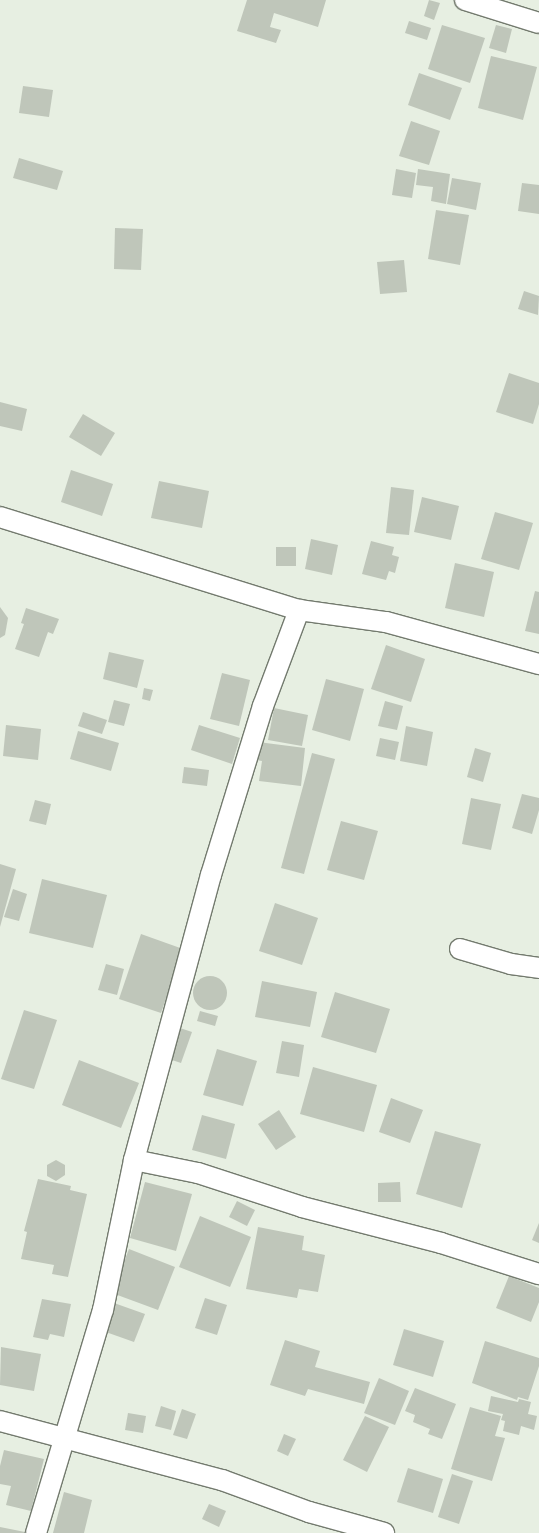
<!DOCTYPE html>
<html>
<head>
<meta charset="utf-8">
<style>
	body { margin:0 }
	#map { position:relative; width:539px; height:1533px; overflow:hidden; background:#e7efe2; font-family:Helvetica,sans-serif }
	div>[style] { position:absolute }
	.building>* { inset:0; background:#bfc6ba }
	.round { border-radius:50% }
	.roads { filter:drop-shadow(1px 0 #737a6e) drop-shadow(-1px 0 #737a6e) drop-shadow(0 1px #737a6e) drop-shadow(0 -1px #737a6e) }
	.street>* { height:20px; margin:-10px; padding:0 10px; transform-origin:10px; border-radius:10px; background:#fff }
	span { translate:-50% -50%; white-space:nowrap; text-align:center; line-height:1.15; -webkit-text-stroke:3px #fff; paint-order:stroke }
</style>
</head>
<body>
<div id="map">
	<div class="building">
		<div style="clip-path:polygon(247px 0,326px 0,318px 27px,274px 13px,270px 27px,281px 30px,276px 43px,237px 31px)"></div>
		<div style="clip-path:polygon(429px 0,440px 3px,434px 20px,424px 16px)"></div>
		<div style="clip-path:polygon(409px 21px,431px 28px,427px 40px,405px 33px)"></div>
		<div style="clip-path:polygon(442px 25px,485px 38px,470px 83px,428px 69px)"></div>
		<div style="clip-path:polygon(496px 25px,512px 29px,506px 53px,489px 48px)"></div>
		<div style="clip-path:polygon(491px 56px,537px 67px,523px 120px,478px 108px)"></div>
		<div style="clip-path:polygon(419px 73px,462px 88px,450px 120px,408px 105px)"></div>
		<div style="clip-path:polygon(23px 86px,53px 90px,49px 117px,19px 113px)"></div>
		<div style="clip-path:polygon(411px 121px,440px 131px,429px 165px,399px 156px)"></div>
		<div style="clip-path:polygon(19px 158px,63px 171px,57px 190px,13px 178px)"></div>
		<div style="clip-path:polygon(396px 169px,416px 173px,412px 198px,392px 195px)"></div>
		<div style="clip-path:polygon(418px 169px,450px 174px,446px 204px,431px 201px,433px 187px,416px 185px)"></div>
		<div style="clip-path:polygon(452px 178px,481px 183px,476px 210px,447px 204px)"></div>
		<div style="clip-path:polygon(522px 183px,539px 185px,539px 214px,518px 211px)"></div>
		<div style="clip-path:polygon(436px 210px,469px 215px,460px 265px,428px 259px)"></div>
		<div style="clip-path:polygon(115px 228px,143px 229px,141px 270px,114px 269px)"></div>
		<div style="clip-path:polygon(404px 260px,407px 292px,380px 294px,377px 262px)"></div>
		<div style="clip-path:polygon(524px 291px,539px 296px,538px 315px,518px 309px)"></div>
		<div style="clip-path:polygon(509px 373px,539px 383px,539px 404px,533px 424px,496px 412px)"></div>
		<div style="clip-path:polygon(0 402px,27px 409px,22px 431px,0 426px)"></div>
		<div style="clip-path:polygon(83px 414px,115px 433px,101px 456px,69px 437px)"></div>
		<div style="clip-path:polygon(71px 470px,113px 484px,102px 516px,61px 502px)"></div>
		<div style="clip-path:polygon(159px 481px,209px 491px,202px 528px,151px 518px)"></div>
		<div style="clip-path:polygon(391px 487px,414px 490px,409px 535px,386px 533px)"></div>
		<div style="clip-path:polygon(422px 497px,459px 506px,451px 540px,414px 532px)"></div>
		<div style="clip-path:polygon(495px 512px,533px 523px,519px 570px,481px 559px)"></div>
		<div style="clip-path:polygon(311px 539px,338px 545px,332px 575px,305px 569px)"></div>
		<div style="clip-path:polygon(371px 541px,394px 547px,392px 555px,399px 557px,395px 573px,389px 571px,386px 580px,362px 574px)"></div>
		<div style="clip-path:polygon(276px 547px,296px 547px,296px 566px,276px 566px)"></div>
		<div style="clip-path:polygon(455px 563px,494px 572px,484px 617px,445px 608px)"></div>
		<div style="clip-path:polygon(535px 591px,539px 592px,539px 634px,525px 631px)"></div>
		<div style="clip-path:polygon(0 607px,8px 618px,5px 635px,0 638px)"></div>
		<div style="clip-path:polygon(26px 608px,59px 619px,53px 634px,48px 632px,39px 657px,15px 649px,24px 624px,21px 623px)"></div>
		<div style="clip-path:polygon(386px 645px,425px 659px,411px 702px,371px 689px)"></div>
		<div style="clip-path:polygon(109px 652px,144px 660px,137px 688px,103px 679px)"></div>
		<div style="clip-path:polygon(222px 673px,250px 680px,239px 726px,210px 719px)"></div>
		<div style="clip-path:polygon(326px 679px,364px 689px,350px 741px,312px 730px)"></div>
		<div style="clip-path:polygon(144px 688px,153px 690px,150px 701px,142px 699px)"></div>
		<div style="clip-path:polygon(114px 700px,130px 704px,124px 726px,108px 722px)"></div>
		<div style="clip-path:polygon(385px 701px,403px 706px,397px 730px,378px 726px)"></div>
		<div style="clip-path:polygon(274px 708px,308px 715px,302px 746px,268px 740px)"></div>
		<div style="clip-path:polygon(83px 712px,107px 720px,102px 734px,78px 726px)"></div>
		<div style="clip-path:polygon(6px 725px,41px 729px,38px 760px,3px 756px)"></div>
		<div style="clip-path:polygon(199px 725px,240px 738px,232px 764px,191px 750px)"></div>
		<div style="clip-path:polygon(406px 726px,433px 732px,427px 766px,400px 761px)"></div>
		<div style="clip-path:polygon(78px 731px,119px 743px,111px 771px,70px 759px)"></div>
		<div style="clip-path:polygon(380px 738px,399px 742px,395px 760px,376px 756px)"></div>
		<div style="clip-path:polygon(258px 742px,305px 748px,301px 786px,259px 781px,262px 761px,256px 760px)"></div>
		<div style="clip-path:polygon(475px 748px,491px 753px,483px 782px,467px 777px)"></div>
		<div style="clip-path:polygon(312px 753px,335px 759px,304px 874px,281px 868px)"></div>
		<div style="clip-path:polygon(184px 767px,209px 770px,207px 786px,182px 783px)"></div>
		<div style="clip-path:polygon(522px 794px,539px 798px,539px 810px,532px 834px,512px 828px)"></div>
		<div style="clip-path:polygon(471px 798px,501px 804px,491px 850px,462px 844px)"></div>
		<div style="clip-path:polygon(35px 800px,51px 804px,46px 825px,29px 821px)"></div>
		<div style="clip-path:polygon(341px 821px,378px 831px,364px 880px,327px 870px)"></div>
		<div style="clip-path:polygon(0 864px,16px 869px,0 927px)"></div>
		<div style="clip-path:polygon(42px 879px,107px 895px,93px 948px,29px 933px)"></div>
		<div style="clip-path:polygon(13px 889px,27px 894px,19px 921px,4px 917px)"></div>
		<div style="clip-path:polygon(275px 903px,318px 918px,302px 965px,259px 951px)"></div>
		<div style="clip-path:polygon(141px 934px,183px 949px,161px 1013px,119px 999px)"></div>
		<div style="clip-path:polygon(106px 964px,124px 969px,117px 995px,98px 990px)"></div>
		<div class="round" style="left:193px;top:976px;width:34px;height:34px"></div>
		<div style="clip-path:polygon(262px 981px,317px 992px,310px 1027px,255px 1017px)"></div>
		<div style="clip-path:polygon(335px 992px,390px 1009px,376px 1053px,321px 1037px)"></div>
		<div style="clip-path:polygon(24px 1010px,57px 1020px,34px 1089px,1px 1079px)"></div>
		<div style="clip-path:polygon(200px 1011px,218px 1016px,215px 1026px,197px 1021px)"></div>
		<div style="clip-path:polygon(174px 1026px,192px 1032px,181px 1063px,163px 1057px)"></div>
		<div style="clip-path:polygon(282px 1041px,304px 1045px,299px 1077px,276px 1073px)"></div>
		<div style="clip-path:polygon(217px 1049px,257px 1061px,243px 1106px,203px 1095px)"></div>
		<div style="clip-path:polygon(79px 1060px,139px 1083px,121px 1128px,62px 1105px)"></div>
		<div style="clip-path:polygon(313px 1067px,377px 1085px,364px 1132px,300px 1114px)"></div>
		<div style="clip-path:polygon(391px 1098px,423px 1110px,410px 1143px,379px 1132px)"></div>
		<div style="clip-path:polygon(279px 1110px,296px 1137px,276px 1150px,258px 1124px)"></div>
		<div style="clip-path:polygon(202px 1115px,235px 1124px,226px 1159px,192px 1150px)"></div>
		<div style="clip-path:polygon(435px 1131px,481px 1144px,462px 1208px,416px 1194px)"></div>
		<div style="clip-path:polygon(56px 1160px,65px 1165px,65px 1175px,56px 1181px,47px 1176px,47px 1165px)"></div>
		<div style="clip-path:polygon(38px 1179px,71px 1186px,70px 1190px,87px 1194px,68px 1277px,52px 1274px,54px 1265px,21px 1259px,27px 1232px,24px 1231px)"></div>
		<div style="clip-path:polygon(145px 1182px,192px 1194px,176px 1251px,130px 1238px)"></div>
		<div style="clip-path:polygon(400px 1182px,401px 1202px,378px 1202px,378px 1183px)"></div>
		<div style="clip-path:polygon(237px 1201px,255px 1210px,247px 1226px,229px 1217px)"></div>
		<div style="clip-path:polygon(200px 1216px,251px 1237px,230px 1287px,179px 1267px)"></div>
		<div style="clip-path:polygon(539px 1223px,539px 1243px,532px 1240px)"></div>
		<div style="clip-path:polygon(258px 1227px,304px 1236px,302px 1250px,325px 1255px,318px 1292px,299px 1289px,297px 1298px,246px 1289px)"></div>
		<div style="clip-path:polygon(129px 1249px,175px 1267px,158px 1310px,112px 1293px)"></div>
		<div style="clip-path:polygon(509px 1276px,539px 1288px,539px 1302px,531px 1322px,496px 1308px)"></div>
		<div style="clip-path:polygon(205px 1298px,227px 1305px,217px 1335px,195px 1328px)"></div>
		<div style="clip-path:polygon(42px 1299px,71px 1304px,64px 1337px,50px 1334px,48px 1340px,33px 1337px)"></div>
		<div style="clip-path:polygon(114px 1303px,145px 1314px,134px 1342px,103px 1331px)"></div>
		<div style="clip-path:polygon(404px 1329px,444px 1341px,433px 1377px,393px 1365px)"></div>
		<div style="clip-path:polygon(285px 1340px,320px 1351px,315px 1367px,370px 1382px,364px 1404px,308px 1389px,305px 1396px,270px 1385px)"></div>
		<div style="clip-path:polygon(485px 1341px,539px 1358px,539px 1366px,528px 1400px,518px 1397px,517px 1400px,472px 1383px)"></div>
		<div style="clip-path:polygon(1px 1347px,41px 1354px,34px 1391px,0 1385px)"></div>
		<div style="clip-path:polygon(379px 1378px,409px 1391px,395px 1425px,364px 1413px)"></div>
		<div style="clip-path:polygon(415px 1388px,456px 1404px,442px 1439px,428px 1434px,430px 1429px,413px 1422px,415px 1415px,405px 1411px)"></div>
		<div style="clip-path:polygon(491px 1396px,518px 1402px,519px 1399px,531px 1402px,528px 1414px,537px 1416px,534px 1430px,521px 1426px,519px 1435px,503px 1431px,505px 1421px,501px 1420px,503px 1414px,488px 1411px)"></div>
		<div style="clip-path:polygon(161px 1406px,176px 1411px,171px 1430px,155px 1426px)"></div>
		<div style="clip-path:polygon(470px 1407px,501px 1416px,495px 1436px,505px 1438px,492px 1481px,451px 1469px)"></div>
		<div style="clip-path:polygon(182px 1409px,196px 1414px,187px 1439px,173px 1435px)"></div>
		<div style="clip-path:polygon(128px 1413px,146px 1416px,143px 1433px,125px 1430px)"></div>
		<div style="clip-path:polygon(365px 1416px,389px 1427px,367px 1472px,343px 1460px)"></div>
		<div style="clip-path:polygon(284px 1434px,296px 1439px,288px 1456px,277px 1451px)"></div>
		<div style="clip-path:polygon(4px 1450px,44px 1459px,31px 1511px,6px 1505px,11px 1486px,0 1484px,0 1466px)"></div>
		<div style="clip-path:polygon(408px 1468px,443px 1479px,433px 1513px,397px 1502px)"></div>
		<div style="clip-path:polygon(452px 1474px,473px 1481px,459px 1524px,438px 1517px)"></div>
		<div style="clip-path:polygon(64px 1492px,92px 1500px,84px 1533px,53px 1533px)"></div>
		<div style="clip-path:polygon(209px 1504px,226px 1511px,219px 1527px,202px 1519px)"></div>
		<div style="clip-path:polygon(0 1527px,25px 1532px,25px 1533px,0 1533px)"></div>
	</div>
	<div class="roads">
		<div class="street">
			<div style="left:465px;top:0;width:77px;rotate:17.3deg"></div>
			<div style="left:0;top:517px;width:313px;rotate:17.3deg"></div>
			<div style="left:299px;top:610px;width:88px;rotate:7.9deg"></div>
			<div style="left:386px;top:622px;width:159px;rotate:15.4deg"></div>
			<div style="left:460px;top:949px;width:53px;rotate:16.4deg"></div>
			<div style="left:511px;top:964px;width:28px;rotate:8deg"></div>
			<div style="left:134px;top:1160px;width:65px;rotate:11.5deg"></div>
			<div style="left:198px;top:1173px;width:109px;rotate:18.1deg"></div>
			<div style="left:302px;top:1207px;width:144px;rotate:14.5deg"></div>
			<div style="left:441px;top:1243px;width:103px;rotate:17.6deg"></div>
			<div style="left:0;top:1421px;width:230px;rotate:14.9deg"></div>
			<div style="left:222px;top:1480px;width:93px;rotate:20.2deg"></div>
			<div style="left:309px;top:1512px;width:78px;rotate:15.6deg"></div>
			<div style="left:36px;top:1533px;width:233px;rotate:-73.3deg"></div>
			<div style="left:103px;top:1310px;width:153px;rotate:-78.3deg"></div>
			<div style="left:134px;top:1160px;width:295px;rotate:-74.9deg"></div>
			<div style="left:211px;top:875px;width:177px;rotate:-72.9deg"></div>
			<div style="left:263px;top:706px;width:103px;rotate:-69.4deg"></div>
		</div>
	</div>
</div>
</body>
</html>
